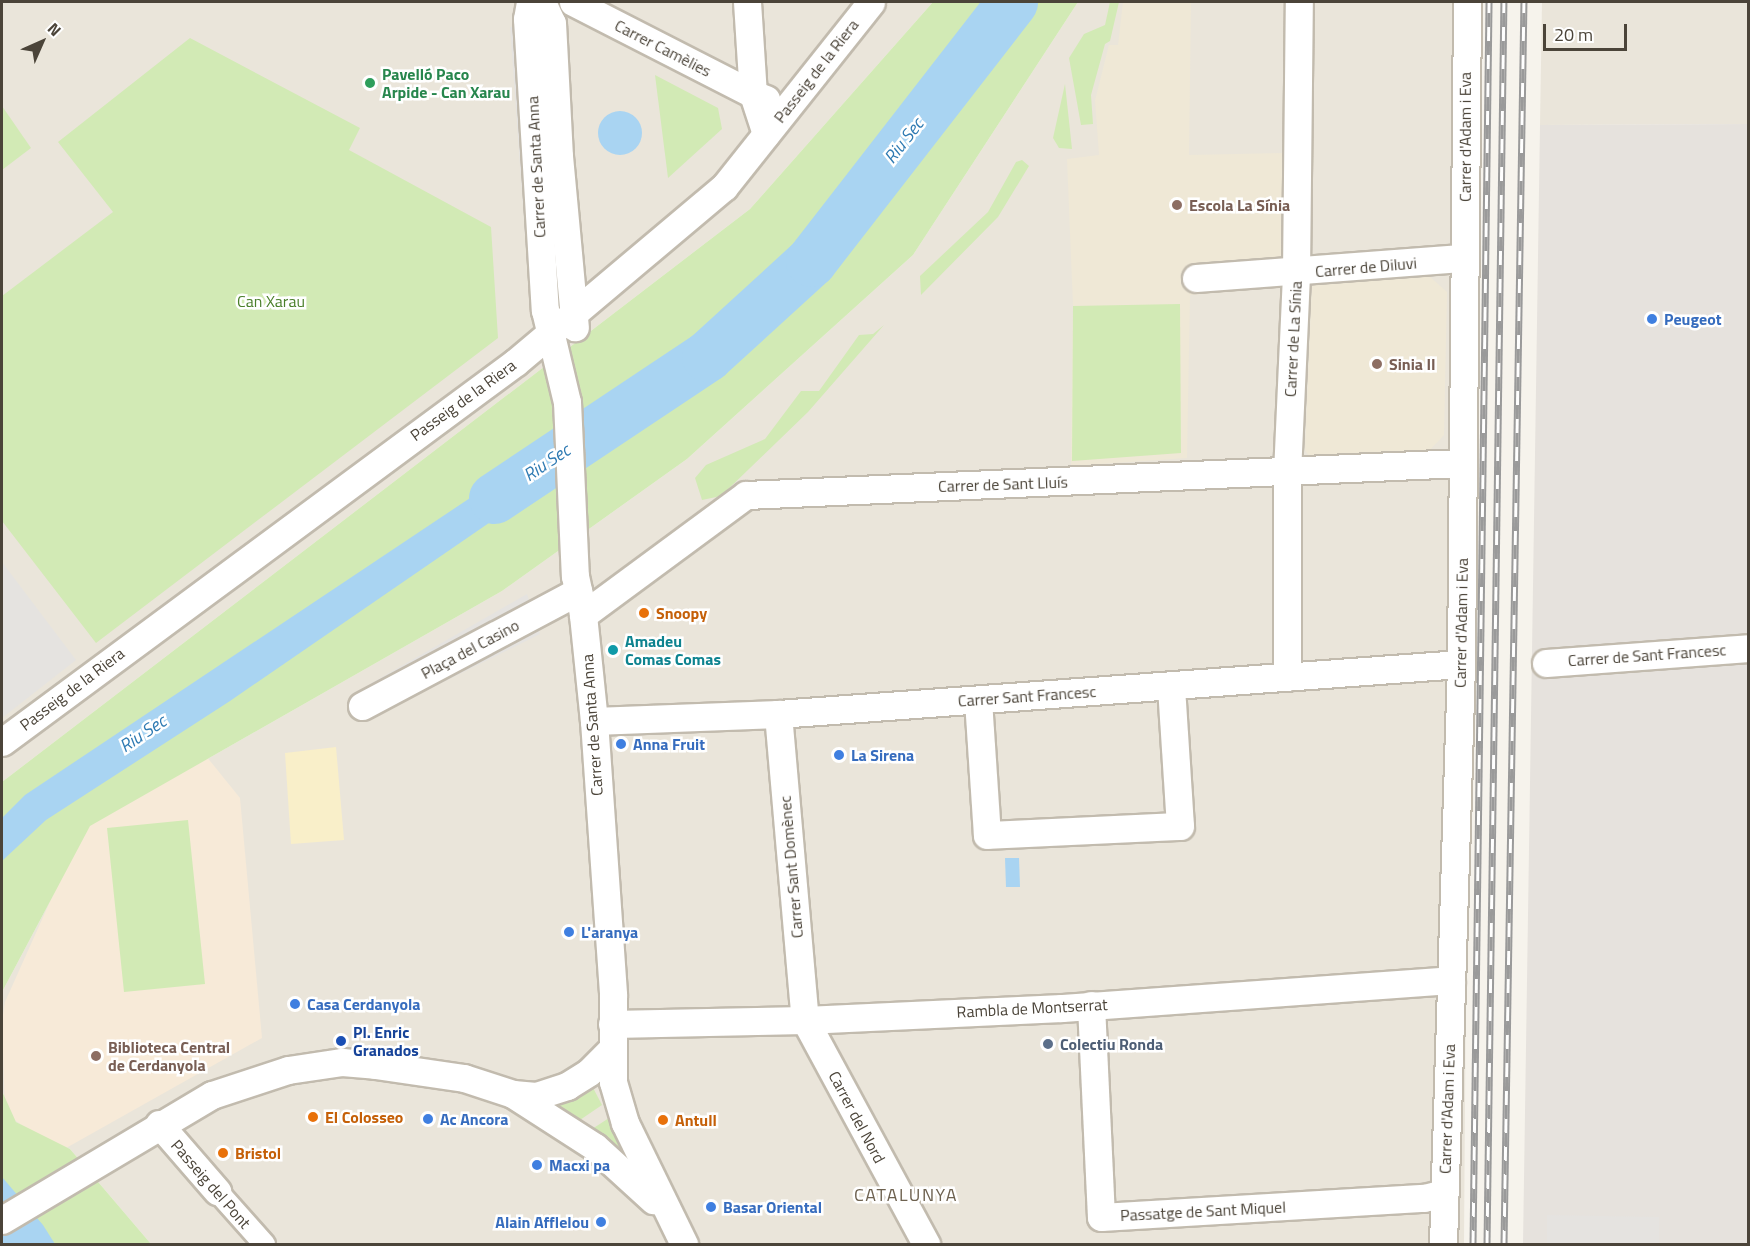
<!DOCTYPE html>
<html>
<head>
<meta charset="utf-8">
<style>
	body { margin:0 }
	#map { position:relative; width:1750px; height:1246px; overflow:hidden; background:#f6f3ec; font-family:"Titillium Web",sans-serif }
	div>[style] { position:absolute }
	.residential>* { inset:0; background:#eae5da }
	.commercial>* { inset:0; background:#f7ead8 }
	.industrial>* { inset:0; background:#e6e2dd }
	.education>* { inset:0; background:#efe8d6 }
	.green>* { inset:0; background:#d2eab5 }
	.sand>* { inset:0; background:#f9efc9 }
	.parking>* { inset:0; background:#e5e3e0 }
	.water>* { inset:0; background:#a9d4f2 }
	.round { border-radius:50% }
	.river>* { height:51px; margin:-25.5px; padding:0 25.5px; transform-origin:25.5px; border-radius:25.5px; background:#a9d4f2 }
	.roads { filter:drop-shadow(2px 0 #c2bbae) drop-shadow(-2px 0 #c2bbae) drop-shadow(0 2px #c2bbae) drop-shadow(0 -2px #c2bbae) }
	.pedestrian>* { height:21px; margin:-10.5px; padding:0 10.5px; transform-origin:10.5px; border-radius:10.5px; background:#fff }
	.minor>* { height:27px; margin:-13.5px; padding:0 13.5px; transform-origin:13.5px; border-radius:13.5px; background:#fff }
	.rail>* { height:7px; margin-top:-3.5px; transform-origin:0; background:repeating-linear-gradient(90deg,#fff 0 14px,#9a9a9a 0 28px); box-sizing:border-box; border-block:2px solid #9a9a9a }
	.dots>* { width:16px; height:16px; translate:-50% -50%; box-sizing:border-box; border:3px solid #fff; border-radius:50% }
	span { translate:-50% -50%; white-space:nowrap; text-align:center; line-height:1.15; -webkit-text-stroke:5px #fff; paint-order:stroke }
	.street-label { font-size:16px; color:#4b4439 }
	.leisure-label { font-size:16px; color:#27864d; font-weight:700 }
	.left { translate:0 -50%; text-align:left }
	.education-label { font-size:16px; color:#785e54; font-weight:700 }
	.park-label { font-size:16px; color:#4a7f2a }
	.shop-label { font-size:16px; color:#366cbe; font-weight:700 }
	.right { translate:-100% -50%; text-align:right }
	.food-label { font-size:16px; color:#c56008; font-weight:700 }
	.culture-label { font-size:16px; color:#0d838f; font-weight:700 }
	.transit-label { font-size:16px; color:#164399; font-weight:700 }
	.service-label { font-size:16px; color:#4e5e75; font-weight:700 }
	.water-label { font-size:18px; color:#2e7ab2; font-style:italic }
	.neighbourhood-label { font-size:18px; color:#6e6250; letter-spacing:1.5px }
	.frame { position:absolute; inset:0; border:3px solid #4b4439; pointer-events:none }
	.north { position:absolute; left:12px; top:12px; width:60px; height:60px; -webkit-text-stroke:4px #fff; paint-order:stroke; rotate:45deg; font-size:16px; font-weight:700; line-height:24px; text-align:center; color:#4b4439 }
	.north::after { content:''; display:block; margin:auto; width:21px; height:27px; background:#4b4439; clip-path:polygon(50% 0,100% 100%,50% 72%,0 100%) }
	.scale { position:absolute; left:1543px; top:24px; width:84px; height:27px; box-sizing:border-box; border:3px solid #4b4439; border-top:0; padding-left:8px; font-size:18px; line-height:21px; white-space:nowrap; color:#4b4439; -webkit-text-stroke:4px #fff; paint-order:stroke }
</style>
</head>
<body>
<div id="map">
	<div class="residential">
		<div style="clip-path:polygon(2px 2px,933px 2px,750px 209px,2px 782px)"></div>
		<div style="clip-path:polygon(1078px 2px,1473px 2px,1464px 1244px,151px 1244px,70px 1149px,16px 1122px,2px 1091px,2px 992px,90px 826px,502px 591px,687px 459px,913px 255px)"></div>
		<div style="clip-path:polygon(1542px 2px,1748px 2px,1748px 124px,1540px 125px)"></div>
	</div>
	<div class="commercial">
		<div style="clip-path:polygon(202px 751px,240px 798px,262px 1038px,59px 1152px,5px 1113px,2px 1021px,5px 1002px,87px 819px)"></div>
	</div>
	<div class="industrial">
		<div style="clip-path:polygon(1748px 124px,1748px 1244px,1523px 1244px,1540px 125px)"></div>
	</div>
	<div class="education">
		<div style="clip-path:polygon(1123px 2px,1191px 2px,1189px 155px,1286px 153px,1282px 287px,1190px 295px,1187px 458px,1071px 466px,1073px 306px,1067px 159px,1099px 155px,1095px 101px,1109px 45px,1118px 45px)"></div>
		<div style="clip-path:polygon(1429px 276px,1447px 292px,1444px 435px,1428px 452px,1309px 456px,1305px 450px,1312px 283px)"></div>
	</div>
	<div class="green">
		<div style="clip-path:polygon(933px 2px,1078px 2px,913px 255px,687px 459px,502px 591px,90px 826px,2px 992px,2px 782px,750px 209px)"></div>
		<div style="clip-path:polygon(1110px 2px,1119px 2px,1110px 41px,1105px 44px,1091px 95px,1093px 124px,1081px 125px,1069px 58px,1084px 34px,1105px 25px)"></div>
		<div style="clip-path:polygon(190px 38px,360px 128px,349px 150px,491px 227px,498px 338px,96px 643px,2px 521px,2px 296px,113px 212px,58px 142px)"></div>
		<div style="clip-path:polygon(655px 75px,718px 108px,722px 129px,668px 178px)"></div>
		<div style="clip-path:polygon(1065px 84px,1072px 149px,1059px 148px,1053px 138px)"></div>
		<div style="clip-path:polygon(2px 106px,31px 148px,2px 170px)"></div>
		<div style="clip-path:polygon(1022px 160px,1029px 166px,998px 217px,921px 295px,920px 276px,988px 212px,1016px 162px)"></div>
		<div style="clip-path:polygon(1180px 304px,1181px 453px,1072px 461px,1073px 306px)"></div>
		<div style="clip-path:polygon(884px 325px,808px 412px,721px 496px,702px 500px,695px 478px,706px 465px,765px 439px,801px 391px,819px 391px,859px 335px,873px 334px)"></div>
		<div style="clip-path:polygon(188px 820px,205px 984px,124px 992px,107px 828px)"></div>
		<div style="clip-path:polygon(590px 1082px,602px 1105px,577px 1122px,551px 1104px)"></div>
		<div style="clip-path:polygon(2px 1091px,16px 1122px,70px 1149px,151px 1244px,2px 1244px)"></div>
		<div style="clip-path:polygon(609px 1118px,640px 1171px,589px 1131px)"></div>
	</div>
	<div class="sand">
		<div style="clip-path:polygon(336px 747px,344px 840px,291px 844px,285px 753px)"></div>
	</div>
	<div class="parking">
		<div style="clip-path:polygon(510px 27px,518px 27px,538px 303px,530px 305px)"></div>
		<div style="clip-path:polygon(2px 562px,76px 660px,2px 718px)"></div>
		<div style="clip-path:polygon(527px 594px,540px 634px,369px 719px,370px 684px)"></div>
		<div style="clip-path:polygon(1547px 1215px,1659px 1217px,1659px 1244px,1547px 1244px)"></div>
	</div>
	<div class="water">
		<div class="round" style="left:598px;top:111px;width:44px;height:44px"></div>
		<div style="clip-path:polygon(530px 458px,551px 459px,531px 494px,230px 701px,46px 820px,2px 861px,2px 818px,25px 795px)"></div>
		<div style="clip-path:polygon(1005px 858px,1019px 858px,1020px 887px,1006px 887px)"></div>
		<div style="clip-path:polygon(2px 1177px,43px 1225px,55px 1244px,2px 1244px)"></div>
	</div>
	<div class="river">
		<div style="left:494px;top:498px;width:256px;rotate:-33.7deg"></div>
		<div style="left:707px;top:356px;width:141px;rotate:-42.4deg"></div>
		<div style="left:811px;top:261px;width:328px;rotate:-52.2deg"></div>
	</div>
	<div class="roads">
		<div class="pedestrian">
			<div style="left:217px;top:1191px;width:71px;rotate:48.4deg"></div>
		</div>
		<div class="minor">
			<div style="left:530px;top:2px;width:17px;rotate:100deg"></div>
			<div style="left:527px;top:19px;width:292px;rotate:86.5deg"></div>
			<div style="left:545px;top:310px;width:95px;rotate:76.6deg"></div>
			<div style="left:567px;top:402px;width:174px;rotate:87.4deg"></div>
			<div style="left:575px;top:576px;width:40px;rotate:78deg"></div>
			<div style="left:583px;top:615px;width:107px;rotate:84.1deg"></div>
			<div style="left:594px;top:721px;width:275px;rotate:86deg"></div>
			<div style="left:613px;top:995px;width:87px;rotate:90deg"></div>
			<div style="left:613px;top:1082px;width:43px;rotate:73.7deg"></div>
			<div style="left:625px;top:1123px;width:135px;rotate:64deg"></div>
			<div style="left:542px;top:2px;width:23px;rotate:65deg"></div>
			<div style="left:552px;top:23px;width:133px;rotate:87deg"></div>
			<div style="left:559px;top:156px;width:172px;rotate:84.7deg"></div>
			<div style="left:573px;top:2px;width:202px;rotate:27.1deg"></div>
			<div style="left:753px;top:94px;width:42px;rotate:72deg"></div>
			<div style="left:747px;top:2px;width:92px;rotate:86.3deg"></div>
			<div style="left:753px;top:94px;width:14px;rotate:21deg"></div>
			<div style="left:1196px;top:278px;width:269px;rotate:-4.3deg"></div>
			<div style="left:583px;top:615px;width:202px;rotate:-36.4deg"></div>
			<div style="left:746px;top:495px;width:718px;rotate:-2.56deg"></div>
			<div style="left:1546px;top:663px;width:203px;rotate:-4.2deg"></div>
			<div style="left:1287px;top:677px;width:204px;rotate:-90deg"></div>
			<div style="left:1287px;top:473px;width:200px;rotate:-87.4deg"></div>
			<div style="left:1296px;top:273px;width:271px;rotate:-89.4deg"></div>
			<div style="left:978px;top:700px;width:135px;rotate:86.2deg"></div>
			<div style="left:987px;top:835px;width:193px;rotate:-2.7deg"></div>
			<div style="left:1180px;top:826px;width:141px;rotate:-93.7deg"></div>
			<div style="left:362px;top:706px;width:245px;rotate:-28deg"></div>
			<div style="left:778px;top:714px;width:307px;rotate:85deg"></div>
			<div style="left:805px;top:1020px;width:255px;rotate:61.6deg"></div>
			<div style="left:594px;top:721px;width:184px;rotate:-2.2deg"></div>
			<div style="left:778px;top:714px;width:685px;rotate:-4.19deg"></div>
			<div style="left:2px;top:742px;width:639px;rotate:-36.48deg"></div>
			<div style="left:516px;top:362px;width:272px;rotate:-40.1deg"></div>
			<div style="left:724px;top:187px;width:236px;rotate:-51.5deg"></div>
			<div style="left:1091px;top:1005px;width:212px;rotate:87.3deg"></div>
			<div style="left:1101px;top:1217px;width:324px;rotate:-3.4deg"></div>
			<div style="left:1424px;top:1198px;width:21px;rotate:-14deg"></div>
			<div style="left:612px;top:1024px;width:193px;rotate:-1.2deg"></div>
			<div style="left:805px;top:1020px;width:257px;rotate:-2.7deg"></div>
			<div style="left:1062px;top:1008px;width:390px;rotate:-4.1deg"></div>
			<div style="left:514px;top:1095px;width:96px;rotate:32.7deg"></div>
			<div style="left:595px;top:1147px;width:79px;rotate:42.4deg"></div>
			<div style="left:159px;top:1124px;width:89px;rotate:49.1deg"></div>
			<div style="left:2px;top:1220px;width:244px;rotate:-30.8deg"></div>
			<div style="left:212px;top:1095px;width:80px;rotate:-18.2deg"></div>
			<div style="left:288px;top:1070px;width:55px;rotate:-8.4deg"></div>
			<div style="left:342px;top:1062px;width:33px;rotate:5deg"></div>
			<div style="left:375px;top:1065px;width:90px;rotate:8.3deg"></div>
			<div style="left:464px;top:1078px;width:52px;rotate:18.1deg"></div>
			<div style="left:513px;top:1094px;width:23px;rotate:5deg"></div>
			<div style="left:536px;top:1096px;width:33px;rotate:-18deg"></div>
			<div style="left:567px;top:1086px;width:26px;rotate:-32deg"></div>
			<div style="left:589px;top:1072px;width:33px;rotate:-45deg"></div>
			<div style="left:1443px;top:1244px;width:580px;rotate:-88.22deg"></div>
			<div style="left:1461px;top:664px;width:662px;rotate:-89.48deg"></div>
		</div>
	</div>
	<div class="rail">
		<div style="left:1473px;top:1244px;width:1242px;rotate:-89.26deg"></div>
		<div style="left:1487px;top:1244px;width:1242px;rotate:-89.22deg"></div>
		<div style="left:1504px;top:1244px;width:1242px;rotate:-89.08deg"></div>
	</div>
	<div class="dots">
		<div style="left:370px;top:83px;background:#2e9e5b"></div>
		<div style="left:1177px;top:205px;background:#8d6e63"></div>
		<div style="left:1652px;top:319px;background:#3f7fe0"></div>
		<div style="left:1377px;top:364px;background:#8d6e63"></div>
		<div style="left:644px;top:613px;background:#e8710a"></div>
		<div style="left:613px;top:650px;background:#0f9aa8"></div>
		<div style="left:621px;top:744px;background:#3f7fe0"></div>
		<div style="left:839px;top:755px;background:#3f7fe0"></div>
		<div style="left:569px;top:932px;background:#3f7fe0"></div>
		<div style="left:295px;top:1004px;background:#3f7fe0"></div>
		<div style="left:341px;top:1041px;background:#1a4fb4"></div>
		<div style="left:1048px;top:1044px;background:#5c6f8a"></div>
		<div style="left:96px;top:1056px;background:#8d6e63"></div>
		<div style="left:313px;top:1117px;background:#e8710a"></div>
		<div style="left:428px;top:1119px;background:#3f7fe0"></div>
		<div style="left:663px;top:1120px;background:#e8710a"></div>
		<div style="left:223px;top:1153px;background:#e8710a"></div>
		<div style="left:537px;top:1165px;background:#3f7fe0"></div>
		<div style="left:711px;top:1207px;background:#3f7fe0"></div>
		<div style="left:601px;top:1222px;background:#3f7fe0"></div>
	</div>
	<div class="street-label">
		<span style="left:663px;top:48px;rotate:27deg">Carrer Camèlies</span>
		<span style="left:816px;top:71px;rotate:-52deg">Passeig de la Riera</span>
		<span style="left:1465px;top:137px;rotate:-90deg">Carrer d'Adam i Eva</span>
		<span style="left:536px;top:167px;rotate:-93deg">Carrer de Santa Anna</span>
		<span style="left:1366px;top:267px;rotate:-5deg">Carrer de Diluvi</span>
		<span style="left:1293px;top:339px;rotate:-87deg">Carrer de La Sínia</span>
		<span style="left:463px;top:400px;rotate:-36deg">Passeig de la Riera</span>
		<span style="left:1003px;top:484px;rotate:-2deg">Carrer de Sant Lluís</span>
		<span style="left:1461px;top:623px;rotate:-89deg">Carrer d'Adam i Eva</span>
		<span style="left:470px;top:649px;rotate:-28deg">Plaça del Casino</span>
		<span style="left:1647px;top:655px;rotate:-4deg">Carrer de Sant Francesc</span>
		<span style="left:72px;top:689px;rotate:-37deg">Passeig de la Riera</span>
		<span style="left:1027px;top:696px;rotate:-4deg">Carrer Sant Francesc</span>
		<span style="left:592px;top:725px;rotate:-94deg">Carrer de Santa Anna</span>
		<span style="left:791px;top:867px;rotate:-95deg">Carrer Sant Domènec</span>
		<span style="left:1032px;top:1008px;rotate:-3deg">Rambla de Montserrat</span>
		<span style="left:1447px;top:1109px;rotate:-88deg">Carrer d'Adam i Eva</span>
		<span style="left:857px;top:1117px;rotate:62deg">Carrer del Nord</span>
		<span style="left:211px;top:1184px;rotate:49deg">Passeig del Pont</span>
		<span style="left:1203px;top:1211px;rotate:-3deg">Passatge de Sant Miquel</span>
	</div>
	<div class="leisure-label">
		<span class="left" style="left:382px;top:83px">Pavelló Paco<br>Arpide - Can Xarau</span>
	</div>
	<div class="education-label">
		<span class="left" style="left:1189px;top:205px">Escola La Sínia</span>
		<span class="left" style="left:1389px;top:364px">Sinia II</span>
		<span class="left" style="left:108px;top:1056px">Biblioteca Central<br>de Cerdanyola</span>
	</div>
	<div class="park-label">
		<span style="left:271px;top:301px">Can Xarau</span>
	</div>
	<div class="shop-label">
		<span class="left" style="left:1664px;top:319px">Peugeot</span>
		<span class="left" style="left:633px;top:744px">Anna Fruit</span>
		<span class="left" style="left:851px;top:755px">La Sirena</span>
		<span class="left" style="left:581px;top:932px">L'aranya</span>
		<span class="left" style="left:307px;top:1004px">Casa Cerdanyola</span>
		<span class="left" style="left:440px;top:1119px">Ac Ancora</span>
		<span class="left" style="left:549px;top:1165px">Macxi pa</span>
		<span class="left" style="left:723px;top:1207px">Basar Oriental</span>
		<span class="right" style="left:589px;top:1222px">Alain Afflelou</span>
	</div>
	<div class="food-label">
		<span class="left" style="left:656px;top:613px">Snoopy</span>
		<span class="left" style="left:325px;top:1117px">El Colosseo</span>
		<span class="left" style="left:675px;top:1120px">Antull</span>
		<span class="left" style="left:235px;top:1153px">Bristol</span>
	</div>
	<div class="culture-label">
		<span class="left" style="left:625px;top:650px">Amadeu<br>Comas Comas</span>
	</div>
	<div class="transit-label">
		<span class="left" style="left:353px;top:1041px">Pl. Enric<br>Granados</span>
	</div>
	<div class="service-label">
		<span class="left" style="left:1060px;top:1044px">Colectiu Ronda</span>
	</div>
	<div class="water-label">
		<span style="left:904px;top:141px;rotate:-52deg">Riu Sec</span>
		<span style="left:547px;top:463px;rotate:-34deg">Riu Sec</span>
		<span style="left:143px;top:734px;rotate:-34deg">Riu Sec</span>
	</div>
	<div class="neighbourhood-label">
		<span style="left:906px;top:1195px">CATALUNYA</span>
	</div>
	<div class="frame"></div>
	<div class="north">N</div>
	<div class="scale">20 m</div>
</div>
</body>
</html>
